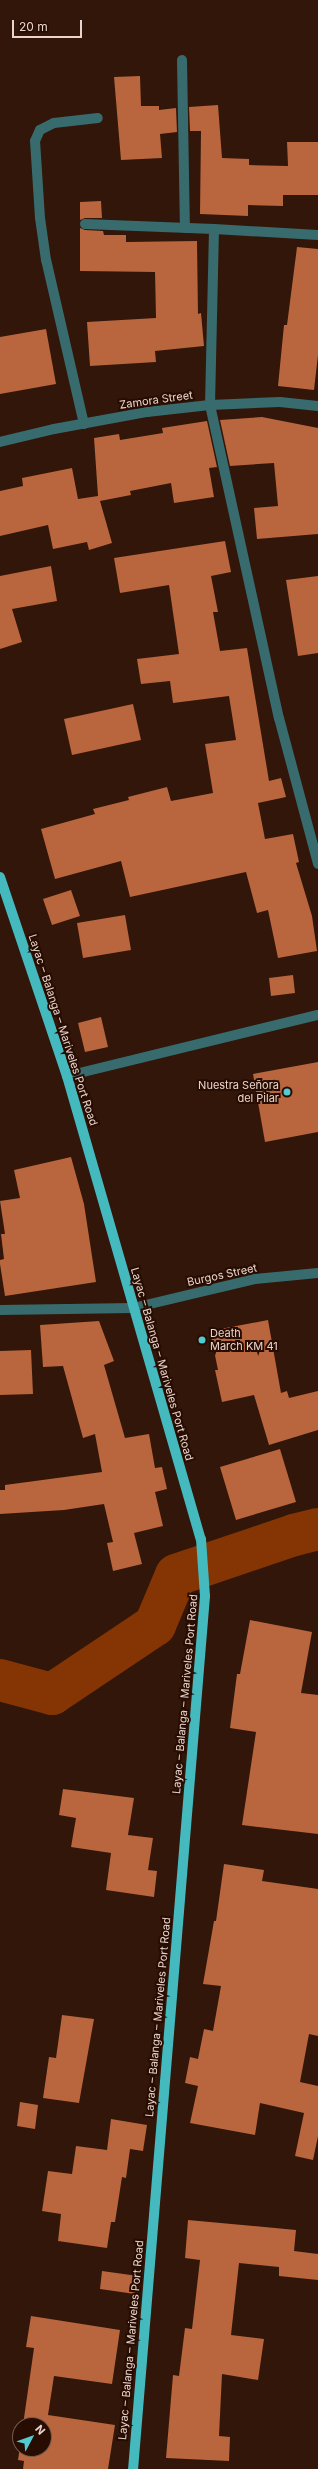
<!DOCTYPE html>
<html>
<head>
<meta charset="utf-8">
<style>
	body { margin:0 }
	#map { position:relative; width:318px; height:2469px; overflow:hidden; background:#311609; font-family:Inter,sans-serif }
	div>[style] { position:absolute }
	.river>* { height:42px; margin:-21px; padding:0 21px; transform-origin:21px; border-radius:21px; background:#843503 }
	.building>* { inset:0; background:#b9653d }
	.minor>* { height:10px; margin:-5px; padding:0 5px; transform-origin:5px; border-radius:5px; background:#386b6d }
	.major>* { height:10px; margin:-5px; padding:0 5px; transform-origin:5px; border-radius:5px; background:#44b9be }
	.dots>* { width:11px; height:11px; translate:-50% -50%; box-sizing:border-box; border:2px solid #270c02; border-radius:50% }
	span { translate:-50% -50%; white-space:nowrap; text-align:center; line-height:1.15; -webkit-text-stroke:4px #270c02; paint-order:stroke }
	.street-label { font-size:11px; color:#e9d5cd }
	.poi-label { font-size:11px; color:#e9d5cd }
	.right { translate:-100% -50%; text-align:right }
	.left { translate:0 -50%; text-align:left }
	.north { position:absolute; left:12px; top:2417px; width:40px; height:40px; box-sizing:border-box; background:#270c02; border:1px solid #755c53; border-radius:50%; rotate:49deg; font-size:11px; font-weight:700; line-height:16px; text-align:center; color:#e9d5cd }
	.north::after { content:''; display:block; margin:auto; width:14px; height:18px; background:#51ccd2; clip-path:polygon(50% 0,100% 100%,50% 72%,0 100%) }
	.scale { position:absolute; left:12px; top:20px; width:70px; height:18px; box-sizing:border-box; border:2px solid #e9d5cd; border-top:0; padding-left:5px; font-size:12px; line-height:14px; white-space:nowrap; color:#e9d5cd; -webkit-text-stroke:3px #270c02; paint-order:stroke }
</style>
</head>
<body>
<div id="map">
	<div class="river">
		<div style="left:0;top:1680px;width:54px;rotate:15.1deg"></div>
		<div style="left:52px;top:1694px;width:124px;rotate:-33.8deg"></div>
		<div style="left:155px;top:1625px;width:54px;rotate:-67.2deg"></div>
		<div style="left:176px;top:1575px;width:125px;rotate:-18.7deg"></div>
		<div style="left:294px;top:1535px;width:25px;rotate:-14deg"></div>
	</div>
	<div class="building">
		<div style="clip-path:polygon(140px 76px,141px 106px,159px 106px,159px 110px,176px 108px,177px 132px,160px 134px,162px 158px,121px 160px,114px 77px)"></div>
		<div style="clip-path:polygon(218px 105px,222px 158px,249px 159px,249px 165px,288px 166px,287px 142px,318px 142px,318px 195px,283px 195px,283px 206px,248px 205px,248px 216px,200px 214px,201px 131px,190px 131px,189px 107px)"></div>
		<div style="clip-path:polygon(101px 201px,102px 218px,85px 218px,80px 220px,80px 202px)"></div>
		<div style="clip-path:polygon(80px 228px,85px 230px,103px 231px,104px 235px,126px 235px,126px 242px,197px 241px,198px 314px,201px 313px,204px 346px,155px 351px,156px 362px,90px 366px,87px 322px,156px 318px,155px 272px,80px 271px)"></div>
		<div style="clip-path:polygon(297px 247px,318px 249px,318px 355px,314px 390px,278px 386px,284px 325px,287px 325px)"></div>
		<div style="clip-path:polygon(46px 329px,56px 384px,0 394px,0 337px)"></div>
		<div style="clip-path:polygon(262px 417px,318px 428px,318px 534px,257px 539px,254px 508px,278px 506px,274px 463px,230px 466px,220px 420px)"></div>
		<div style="clip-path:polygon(207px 421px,217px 467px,209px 468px,214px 497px,174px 503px,171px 483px,130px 491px,131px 495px,100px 501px,112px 543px,89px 550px,87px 542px,53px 549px,48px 525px,0 536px,0 491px,23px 486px,22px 478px,72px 468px,78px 499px,98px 496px,94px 438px,119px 434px,120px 440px,163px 433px,162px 428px)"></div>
		<div style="clip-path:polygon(225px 541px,231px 572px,211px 576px,218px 612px,213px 612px,220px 651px,247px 648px,269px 781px,281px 778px,286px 797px,258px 803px,265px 839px,293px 834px,299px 862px,296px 863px,312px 916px,317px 951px,278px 958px,268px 910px,257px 913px,246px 872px,130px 897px,121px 861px,55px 879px,41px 829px,95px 814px,93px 809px,129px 800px,128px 797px,167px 787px,171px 801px,213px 793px,205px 744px,236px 740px,229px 696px,173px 703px,170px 681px,141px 684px,137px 659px,179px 654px,169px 585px,120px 593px,114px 558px)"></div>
		<div style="clip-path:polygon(51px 566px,57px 601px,12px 609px,22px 642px,0 649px,0 576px)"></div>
		<div style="clip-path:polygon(318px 576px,318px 653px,298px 656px,286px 580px)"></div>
		<div style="clip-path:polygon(133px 704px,141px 740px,72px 755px,64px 719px)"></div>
		<div style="clip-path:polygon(71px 890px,80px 916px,52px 925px,43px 899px)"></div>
		<div style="clip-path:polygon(125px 915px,131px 950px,83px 958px,77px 923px)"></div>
		<div style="clip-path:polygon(293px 975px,295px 993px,271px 996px,269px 978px)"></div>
		<div style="clip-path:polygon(101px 1017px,108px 1047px,85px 1052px,78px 1023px)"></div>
		<div style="clip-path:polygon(318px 1062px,318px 1132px,265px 1142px,253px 1074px)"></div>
		<div style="clip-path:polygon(71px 1157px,84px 1204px,96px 1282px,5px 1296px,0 1264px,0 1260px,4px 1259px,1px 1234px,5px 1234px,0 1201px,20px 1198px,14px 1170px)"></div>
		<div style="clip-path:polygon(268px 1320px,281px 1393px,287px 1391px,289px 1398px,318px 1391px,318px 1430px,269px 1445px,254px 1395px,222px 1402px,215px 1370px,218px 1370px,210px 1331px)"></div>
		<div style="clip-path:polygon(99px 1321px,114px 1361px,104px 1365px,125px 1438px,149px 1434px,155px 1468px,162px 1467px,167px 1489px,155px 1492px,163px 1526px,134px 1533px,142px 1564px,113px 1571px,107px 1543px,113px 1542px,104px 1504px,64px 1510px,0 1514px,0 1490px,5px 1490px,5px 1485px,102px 1472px,95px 1434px,83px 1438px,63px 1366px,43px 1367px,40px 1325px)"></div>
		<div style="clip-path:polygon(31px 1350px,33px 1394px,0 1395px,0 1351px)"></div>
		<div style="clip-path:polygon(280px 1449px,296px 1502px,236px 1520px,220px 1467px)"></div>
		<div style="clip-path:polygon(250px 1620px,312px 1632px,301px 1693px,318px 1695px,318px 1834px,242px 1825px,256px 1732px,230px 1728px,237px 1674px,240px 1674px)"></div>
		<div style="clip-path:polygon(63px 1789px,134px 1798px,128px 1835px,153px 1838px,148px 1870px,157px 1871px,154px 1897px,106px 1890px,111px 1853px,71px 1847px,76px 1818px,59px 1815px)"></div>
		<div style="clip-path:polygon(224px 1864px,264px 1870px,262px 1881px,318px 1889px,318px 2036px,309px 2034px,300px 2082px,318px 2086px,318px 2136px,313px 2160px,295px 2156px,304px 2113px,260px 2103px,255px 2135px,190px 2123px,198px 2086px,185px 2083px,190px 2057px,198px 2059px,204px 2029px,213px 2031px,221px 1986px,203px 1984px,214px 1921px,216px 1921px)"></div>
		<div style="clip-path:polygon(62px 2015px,94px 2019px,79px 2103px,43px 2098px,49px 2057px,56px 2058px)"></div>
		<div style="clip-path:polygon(20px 2102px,38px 2105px,35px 2129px,17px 2126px)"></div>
		<div style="clip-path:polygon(111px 2119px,147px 2125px,143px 2151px,130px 2149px,126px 2178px,122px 2177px,115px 2222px,111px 2222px,107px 2248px,58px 2241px,61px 2214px,42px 2211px,48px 2171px,72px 2174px,76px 2146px,107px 2150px)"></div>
		<div style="clip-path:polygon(188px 2220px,296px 2230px,294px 2251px,318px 2254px,318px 2280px,279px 2276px,279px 2267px,239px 2263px,231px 2335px,264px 2339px,258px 2380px,222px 2374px,219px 2436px,230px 2437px,229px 2461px,166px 2458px,173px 2375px,179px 2376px,185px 2328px,192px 2329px,200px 2260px,185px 2258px)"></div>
		<div style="clip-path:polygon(102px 2271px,138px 2276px,135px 2294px,100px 2289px)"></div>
		<div style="clip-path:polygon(31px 2316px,120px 2330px,112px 2384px,54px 2376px,48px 2415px,115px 2425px,108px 2469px,23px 2469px,24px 2461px,18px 2460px,20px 2446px,20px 2449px,44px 2449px,44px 2425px,23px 2425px,34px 2348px,26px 2347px)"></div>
	</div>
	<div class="minor">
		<div style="left:182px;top:60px;width:168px;rotate:89deg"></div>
		<div style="left:85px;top:224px;width:129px;rotate:2.2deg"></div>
		<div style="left:214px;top:229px;width:176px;rotate:91.3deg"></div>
		<div style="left:210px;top:405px;width:321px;rotate:77.6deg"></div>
		<div style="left:279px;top:718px;width:151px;rotate:75deg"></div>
		<div style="left:214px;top:229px;width:104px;rotate:3.3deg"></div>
		<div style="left:84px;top:424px;width:168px;rotate:-103deg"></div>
		<div style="left:46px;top:260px;width:42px;rotate:-98.1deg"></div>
		<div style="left:40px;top:218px;width:77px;rotate:-93.7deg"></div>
		<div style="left:35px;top:141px;width:12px;rotate:-66deg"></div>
		<div style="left:40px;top:130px;width:16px;rotate:-27deg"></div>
		<div style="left:54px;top:123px;width:44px;rotate:-6.5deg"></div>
		<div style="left:0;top:442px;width:56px;rotate:-13.5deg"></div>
		<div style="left:54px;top:429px;width:95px;rotate:-10.4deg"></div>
		<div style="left:147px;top:412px;width:63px;rotate:-6.3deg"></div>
		<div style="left:210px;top:405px;width:70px;rotate:-2.5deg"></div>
		<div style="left:280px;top:402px;width:38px;rotate:6deg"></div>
		<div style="left:67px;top:1076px;width:258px;rotate:-13.7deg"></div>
		<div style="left:0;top:1310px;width:133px;rotate:-0.9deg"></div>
		<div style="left:133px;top:1308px;width:125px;rotate:-13.4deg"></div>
		<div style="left:255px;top:1279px;width:63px;rotate:-5.4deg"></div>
	</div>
	<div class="major">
		<div style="left:0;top:877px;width:210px;rotate:71.4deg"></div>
		<div style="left:67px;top:1076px;width:482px;rotate:73.9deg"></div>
		<div style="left:201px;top:1539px;width:57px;rotate:86deg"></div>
		<div style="left:205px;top:1596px;width:876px;rotate:94.71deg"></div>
	</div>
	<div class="dots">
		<div style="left:287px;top:1092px;background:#51ccd2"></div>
		<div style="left:202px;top:1340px;background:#51ccd2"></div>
	</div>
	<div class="street-label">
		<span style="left:156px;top:400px;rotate:-8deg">Zamora Street</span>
		<span style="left:63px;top:1030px;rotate:72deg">Layac – Balanga – Mariveles Port Road</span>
		<span style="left:222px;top:1275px;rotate:-12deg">Burgos Street</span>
		<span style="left:162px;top:1364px;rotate:74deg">Layac – Balanga – Mariveles Port Road</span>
		<span style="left:185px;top:1694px;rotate:-85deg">Layac – Balanga – Mariveles Port Road</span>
		<span style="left:158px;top:2017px;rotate:-85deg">Layac – Balanga – Mariveles Port Road</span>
		<span style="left:131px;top:2340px;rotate:-85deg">Layac – Balanga – Mariveles Port Road</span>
	</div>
	<div class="poi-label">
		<span class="right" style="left:279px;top:1092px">Nuestra Señora<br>del Pilar</span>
		<span class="left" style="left:210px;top:1340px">Death<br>March KM 41</span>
	</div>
	<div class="north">N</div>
	<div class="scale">20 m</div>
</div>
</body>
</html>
